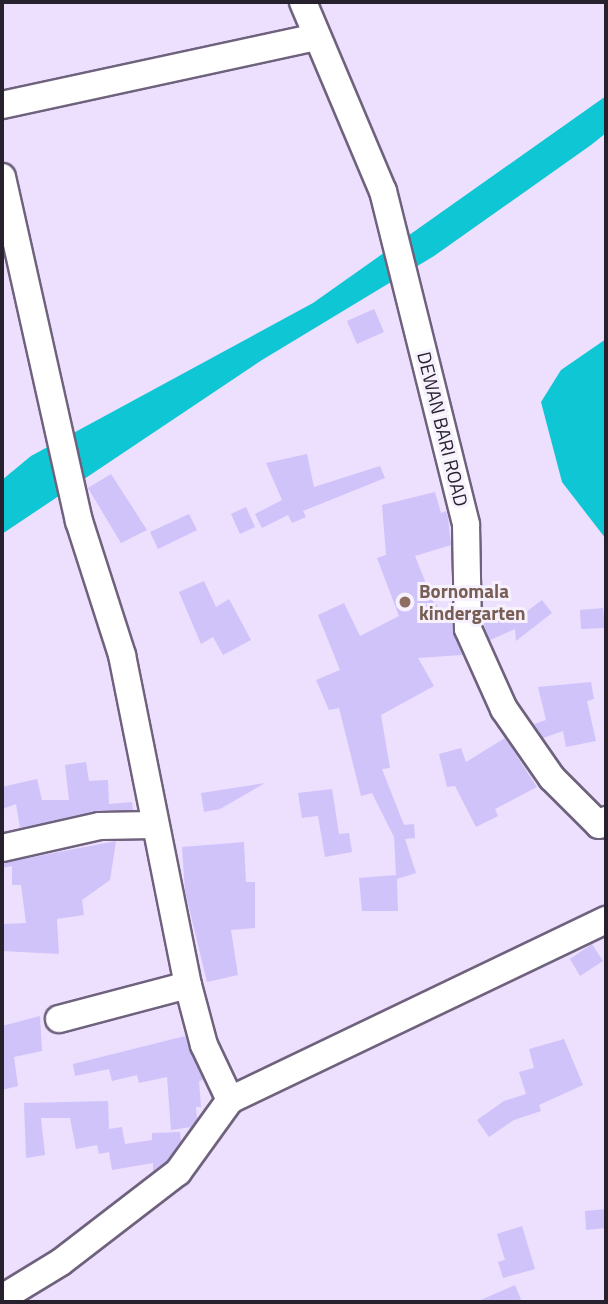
<!DOCTYPE html>
<html>
<head>
<meta charset="utf-8">
<style>
	body { margin:0 }
	#map { position:relative; width:608px; height:1304px; overflow:hidden; background:#eddffe; font-family:"Titillium Web",sans-serif }
	div>[style] { position:absolute }
	.water>* { inset:0; background:#0ec6d4 }
	.building>* { inset:0; background:#cfc3fa }
	.roads { filter:drop-shadow(2px 0 #6f627d) drop-shadow(-2px 0 #6f627d) drop-shadow(0 2px #6f627d) drop-shadow(0 -2px #6f627d) }
	.minor>* { height:26px; margin:-13px; padding:0 13px; transform-origin:13px; border-radius:13px; background:#fff }
	.dots>* { width:19px; height:19px; translate:-50% -50%; box-sizing:border-box; border:4px solid #f6f1fd; border-radius:50% }
	span { translate:-50% -50%; white-space:nowrap; text-align:center; line-height:1.15; -webkit-text-stroke:6px #f6f1fd; paint-order:stroke }
	.street-label { font-size:19px; color:#26212c }
	.education-label { font-size:19px; color:#785e54; font-weight:700 }
	.left { translate:0 -50%; text-align:left }
	.frame { position:absolute; inset:0; border:4px solid #26212c; pointer-events:none }
</style>
</head>
<body>
<div id="map">
	<div class="water">
		<div style="clip-path:polygon(606px 96px,606px 133px,591px 145px,434px 256px,262px 360px,2px 534px,2px 480px,31px 456px,313px 303px)"></div>
		<div style="clip-path:polygon(606px 339px,606px 539px,562px 482px,541px 402px,561px 370px)"></div>
	</div>
	<div class="building">
		<div style="clip-path:polygon(374px 309px,384px 332px,357px 344px,347px 321px)"></div>
		<div style="clip-path:polygon(307px 454px,314px 487px,380px 466px,385px 478px,303px 511px,306px 517px,292px 523px,288px 515px,262px 528px,255px 514px,282px 500px,266px 463px)"></div>
		<div style="clip-path:polygon(111px 474px,147px 530px,121px 543px,88px 488px)"></div>
		<div style="clip-path:polygon(435px 492px,441px 513px,446px 511px,448px 517px,451px 545px,415px 556px,433px 601px,452px 623px,462px 655px,418px 658px,434px 686px,381px 715px,390px 768px,382px 769px,404px 825px,414px 824px,415px 838px,405px 839px,416px 873px,397px 879px,398px 911px,362px 911px,359px 878px,396px 875px,394px 837px,372px 793px,361px 796px,339px 708px,329px 710px,316px 680px,340px 670px,318px 615px,344px 603px,360px 636px,399px 616px,377px 558px,386px 555px,382px 505px)"></div>
		<div style="clip-path:polygon(246px 507px,255px 527px,240px 534px,231px 514px)"></div>
		<div style="clip-path:polygon(189px 514px,197px 530px,158px 549px,150px 532px)"></div>
		<div style="clip-path:polygon(204px 581px,216px 607px,229px 599px,251px 640px,223px 655px,213px 637px,201px 644px,179px 592px)"></div>
		<div style="clip-path:polygon(542px 600px,552px 613px,516px 641px,515px 629px,490px 640px,484px 625px,483px 605px,489px 616px,522px 615px)"></div>
		<div style="clip-path:polygon(603px 608px,605px 628px,581px 629px,580px 610px)"></div>
		<div style="clip-path:polygon(591px 682px,594px 699px,587px 701px,596px 741px,566px 747px,563px 731px,543px 738px,534px 724px,546px 720px,538px 687px)"></div>
		<div style="clip-path:polygon(505px 738px,537px 787px,495px 809px,498px 816px,476px 827px,455px 786px,447px 787px,439px 754px,461px 748px,466px 762px)"></div>
		<div style="clip-path:polygon(86px 762px,89px 781px,108px 780px,109px 804px,132px 802px,133px 810px,97px 811px,20px 828px,16px 804px,2px 809px,2px 787px,37px 779px,42px 800px,69px 800px,65px 765px)"></div>
		<div style="clip-path:polygon(265px 783px,220px 809px,204px 812px,201px 793px)"></div>
		<div style="clip-path:polygon(332px 789px,339px 834px,349px 833px,352px 852px,325px 857px,318px 816px,302px 818px,298px 793px)"></div>
		<div style="clip-path:polygon(116px 841px,110px 880px,82px 900px,84px 915px,57px 919px,59px 954px,2px 951px,2px 924px,26px 923px,21px 885px,12px 885px,12px 866px,2px 868px,2px 863px)"></div>
		<div style="clip-path:polygon(244px 842px,246px 882px,255px 882px,255px 928px,231px 930px,238px 975px,207px 982px,185px 891px,182px 847px)"></div>
		<div style="clip-path:polygon(592px 944px,603px 961px,580px 976px,570px 959px)"></div>
		<div style="clip-path:polygon(40px 1016px,42px 1051px,14px 1057px,18px 1086px,2px 1090px,2px 1026px)"></div>
		<div style="clip-path:polygon(185px 1036px,203px 1080px,199px 1081px,201px 1107px,196px 1107px,197px 1119px,191px 1127px,171px 1130px,167px 1077px,139px 1083px,137px 1075px,112px 1081px,109px 1069px,75px 1076px,73px 1064px)"></div>
		<div style="clip-path:polygon(564px 1039px,583px 1085px,539px 1105px,541px 1111px,514px 1120px,489px 1137px,477px 1120px,504px 1101px,526px 1094px,519px 1072px,534px 1068px,529px 1049px)"></div>
		<div style="clip-path:polygon(108px 1101px,109px 1129px,122px 1127px,125px 1144px,152px 1140px,152px 1133px,180px 1132px,181px 1142px,167px 1161px,153px 1171px,153px 1163px,112px 1170px,109px 1152px,99px 1154px,97px 1145px,76px 1149px,70px 1118px,41px 1118px,45px 1155px,26px 1158px,24px 1103px)"></div>
		<div style="clip-path:polygon(606px 1209px,606px 1228px,586px 1230px,585px 1211px)"></div>
		<div style="clip-path:polygon(522px 1226px,535px 1269px,503px 1278px,498px 1262px,505px 1260px,497px 1234px)"></div>
		<div style="clip-path:polygon(515px 1285px,522px 1302px,476px 1302px)"></div>
	</div>
	<div class="roads">
		<div class="minor">
			<div style="left:303px;top:2px;width:205px;rotate:67.1deg"></div>
			<div style="left:383px;top:191px;width:344px;rotate:76deg"></div>
			<div style="left:466px;top:525px;width:104px;rotate:88.9deg"></div>
			<div style="left:468px;top:629px;width:88px;rotate:65.8deg"></div>
			<div style="left:504px;top:709px;width:84px;rotate:55.2deg"></div>
			<div style="left:552px;top:778px;width:66px;rotate:45deg"></div>
			<div style="left:599px;top:825px;width:9px;rotate:-36deg"></div>
			<div style="left:2px;top:105px;width:321px;rotate:-12.2deg"></div>
			<div style="left:2px;top:177px;width:353px;rotate:77.4deg"></div>
			<div style="left:79px;top:521px;width:141px;rotate:72.2deg"></div>
			<div style="left:122px;top:655px;width:337px;rotate:78.7deg"></div>
			<div style="left:188px;top:985px;width:62px;rotate:75.1deg"></div>
			<div style="left:204px;top:1045px;width:61px;rotate:64.7deg"></div>
			<div style="left:2px;top:848px;width:100px;rotate:-12.7deg"></div>
			<div style="left:100px;top:826px;width:52px;rotate:-1.1deg"></div>
			<div style="left:59px;top:1019px;width:133px;rotate:-14.8deg"></div>
			<div style="left:2px;top:1298px;width:69px;rotate:-31.4deg"></div>
			<div style="left:61px;top:1262px;width:148px;rotate:-37.6deg"></div>
			<div style="left:178px;top:1172px;width:89px;rotate:-54.2deg"></div>
			<div style="left:230px;top:1100px;width:417px;rotate:-25.6deg"></div>
		</div>
	</div>
	<div class="dots">
		<div style="left:405px;top:602px;background:#8d6e63"></div>
	</div>
	<div class="street-label">
		<span style="left:443px;top:429px;rotate:76deg">DEWAN BARI ROAD</span>
	</div>
	<div class="education-label">
		<span class="left" style="left:419px;top:602px">Bornomala<br>kindergarten</span>
	</div>
	<div class="frame"></div>
</div>
</body>
</html>
